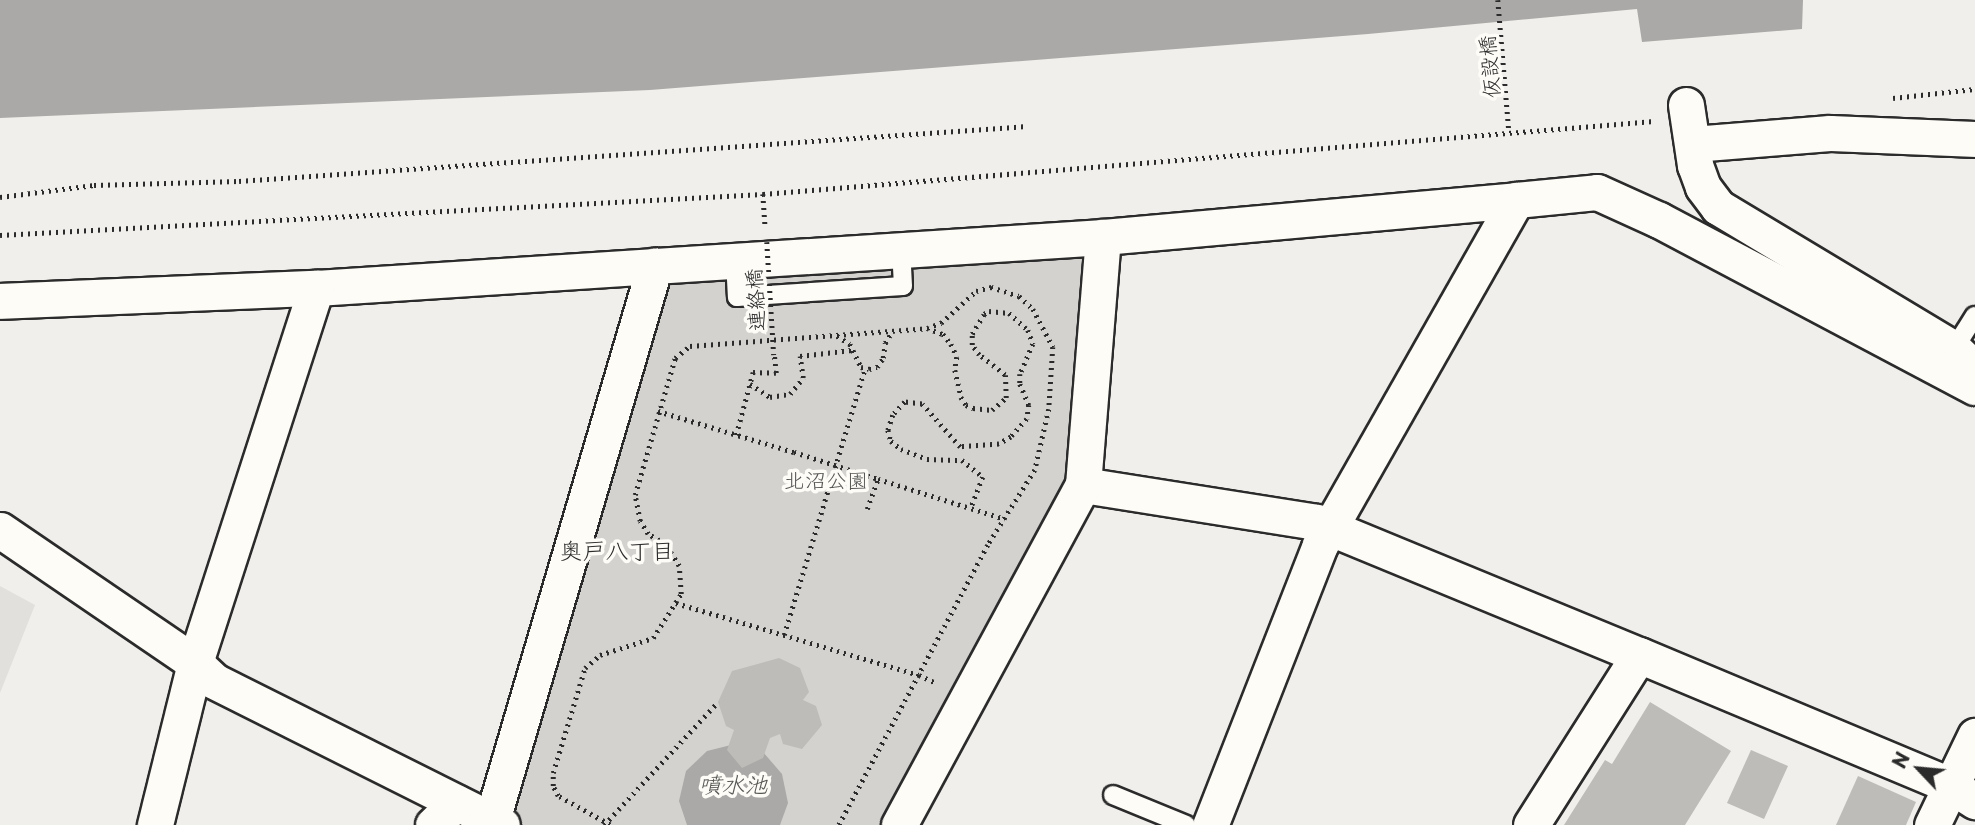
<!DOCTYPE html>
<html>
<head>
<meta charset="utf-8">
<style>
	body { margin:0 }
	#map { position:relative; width:1975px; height:825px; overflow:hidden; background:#f0efeb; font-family:"Playpen Sans","Klee One",sans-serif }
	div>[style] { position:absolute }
	.built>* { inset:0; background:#e1e0dc }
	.green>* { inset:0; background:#d3d2cf }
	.water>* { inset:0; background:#aaa9a7 }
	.building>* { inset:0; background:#bdbcb8 }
	.path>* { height:4.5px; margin-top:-2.25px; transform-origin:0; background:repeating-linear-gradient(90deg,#2b2b2b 0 2px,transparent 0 7px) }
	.roads { filter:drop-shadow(2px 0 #2b2b2b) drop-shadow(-2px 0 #2b2b2b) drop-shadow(0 2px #2b2b2b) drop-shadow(0 -2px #2b2b2b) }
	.service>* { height:18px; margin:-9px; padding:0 9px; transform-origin:9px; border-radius:9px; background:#fdfcf7 }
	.minor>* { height:35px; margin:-17.5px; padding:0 17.5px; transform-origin:17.5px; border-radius:17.5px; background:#fdfcf7 }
	.path-bridge>* { height:4.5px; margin-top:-2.25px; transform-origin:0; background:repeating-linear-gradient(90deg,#2b2b2b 0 2px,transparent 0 7px) }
	span { translate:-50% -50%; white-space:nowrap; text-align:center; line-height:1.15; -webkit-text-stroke:7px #fdfcf7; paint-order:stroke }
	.street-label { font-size:21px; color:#2b2b2b }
	.park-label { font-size:21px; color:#555554 }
	.neighbourhood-label { font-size:23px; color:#2b2b2b }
	.water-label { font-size:23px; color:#575756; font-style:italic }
	.north { position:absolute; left:1884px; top:734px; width:70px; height:70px; -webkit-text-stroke:5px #fdfcf7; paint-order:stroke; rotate:296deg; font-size:19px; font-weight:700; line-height:28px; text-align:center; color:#2b2b2b }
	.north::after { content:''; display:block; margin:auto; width:24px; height:32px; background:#2b2b2b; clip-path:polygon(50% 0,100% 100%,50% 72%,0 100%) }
</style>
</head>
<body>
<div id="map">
	<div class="built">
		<div style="clip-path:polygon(0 586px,35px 605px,0 693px)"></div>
	</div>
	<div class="green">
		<div style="clip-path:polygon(1095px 243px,1070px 482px,891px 825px,521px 825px,498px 814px,659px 272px)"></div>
	</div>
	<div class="water">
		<div style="clip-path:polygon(0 0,1803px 0,1802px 29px,1642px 42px,1637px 9px,1368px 34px,650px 90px,0 118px)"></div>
		<div style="clip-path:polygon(735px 744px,763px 752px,782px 774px,788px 803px,780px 825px,687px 825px,679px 801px,686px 771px,707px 751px)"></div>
	</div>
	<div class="building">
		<div style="clip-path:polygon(779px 658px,800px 668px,809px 692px,803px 700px,816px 706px,822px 725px,802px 749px,783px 744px,780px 734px,770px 738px,763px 758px,742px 768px,727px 750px,734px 730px,726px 726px,718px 702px,732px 671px)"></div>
		<div style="clip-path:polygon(1650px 702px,1731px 751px,1685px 825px,1564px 825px,1605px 760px,1612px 764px)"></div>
		<div style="clip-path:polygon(1751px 750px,1788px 766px,1764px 819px,1727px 803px)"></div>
		<div style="clip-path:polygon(1858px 776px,1916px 802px,1906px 825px,1836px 825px)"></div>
	</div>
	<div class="path">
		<div style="left:1498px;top:0;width:131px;rotate:85.2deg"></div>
		<div style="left:1893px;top:98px;width:82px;rotate:-6.3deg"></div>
		<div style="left:763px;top:194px;width:30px;rotate:86deg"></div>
		<div style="left:0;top:197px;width:95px;rotate:-7.3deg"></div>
		<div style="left:94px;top:185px;width:145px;rotate:-1.6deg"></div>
		<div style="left:239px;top:181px;width:790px;rotate:-3.99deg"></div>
		<div style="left:0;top:235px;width:764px;rotate:-3.08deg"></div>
		<div style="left:763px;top:194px;width:894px;rotate:-4.68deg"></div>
		<div style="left:927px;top:328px;width:17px;rotate:21deg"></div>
		<div style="left:943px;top:334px;width:13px;rotate:51deg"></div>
		<div style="left:951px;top:344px;width:14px;rotate:65deg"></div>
		<div style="left:957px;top:357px;width:13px;rotate:99deg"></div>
		<div style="left:955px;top:370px;width:28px;rotate:77deg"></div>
		<div style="left:961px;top:397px;width:9px;rotate:58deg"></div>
		<div style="left:966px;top:405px;width:8px;rotate:23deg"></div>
		<div style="left:973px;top:408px;width:19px;rotate:6deg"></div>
		<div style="left:992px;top:410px;width:18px;rotate:-41deg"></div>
		<div style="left:1006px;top:398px;width:23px;rotate:-92deg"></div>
		<div style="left:1005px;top:375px;width:33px;rotate:-142deg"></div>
		<div style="left:979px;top:355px;width:12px;rotate:-125deg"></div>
		<div style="left:972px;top:345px;width:11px;rotate:-90deg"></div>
		<div style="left:972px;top:334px;width:23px;rotate:-59deg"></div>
		<div style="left:984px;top:314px;width:6px;rotate:-31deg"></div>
		<div style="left:989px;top:311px;width:20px;rotate:6deg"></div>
		<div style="left:1009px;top:313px;width:25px;rotate:42deg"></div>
		<div style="left:1028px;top:330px;width:15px;rotate:70deg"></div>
		<div style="left:1033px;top:344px;width:33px;rotate:113deg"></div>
		<div style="left:1020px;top:374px;width:10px;rotate:90deg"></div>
		<div style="left:1020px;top:384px;width:23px;rotate:67deg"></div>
		<div style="left:1029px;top:405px;width:14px;rotate:98deg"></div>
		<div style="left:1027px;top:419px;width:24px;rotate:132deg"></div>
		<div style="left:1011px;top:437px;width:14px;rotate:150deg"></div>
		<div style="left:999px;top:444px;width:39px;rotate:176deg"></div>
		<div style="left:960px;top:447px;width:57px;rotate:-131.5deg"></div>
		<div style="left:922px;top:404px;width:17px;rotate:-173deg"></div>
		<div style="left:905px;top:402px;width:18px;rotate:133deg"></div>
		<div style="left:893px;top:415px;width:16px;rotate:108deg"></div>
		<div style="left:888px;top:430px;width:11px;rotate:75deg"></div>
		<div style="left:891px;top:441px;width:13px;rotate:39deg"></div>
		<div style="left:901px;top:449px;width:28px;rotate:21deg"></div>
		<div style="left:927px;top:459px;width:35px;rotate:2deg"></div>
		<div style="left:962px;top:460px;width:27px;rotate:39deg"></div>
		<div style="left:983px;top:477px;width:33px;rotate:111deg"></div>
		<div style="left:837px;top:336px;width:15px;rotate:32deg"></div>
		<div style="left:850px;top:344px;width:25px;rotate:64deg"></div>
		<div style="left:861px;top:367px;width:8px;rotate:14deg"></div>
		<div style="left:869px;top:369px;width:8px;rotate:-14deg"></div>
		<div style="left:877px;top:367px;width:11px;rotate:-56deg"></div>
		<div style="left:883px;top:358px;width:15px;rotate:-82deg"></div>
		<div style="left:885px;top:343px;width:13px;rotate:-58deg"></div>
		<div style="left:750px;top:384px;width:24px;rotate:33deg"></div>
		<div style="left:770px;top:397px;width:20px;rotate:-9deg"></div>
		<div style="left:790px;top:394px;width:21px;rotate:-51deg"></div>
		<div style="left:803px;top:378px;width:22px;rotate:-98deg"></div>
		<div style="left:800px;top:356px;width:52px;rotate:-6.6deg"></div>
		<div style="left:658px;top:411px;width:142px;rotate:16.8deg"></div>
		<div style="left:736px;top:435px;width:65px;rotate:-74.9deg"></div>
		<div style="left:753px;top:372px;width:23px;rotate:2deg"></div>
		<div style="left:776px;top:373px;width:18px;rotate:-96deg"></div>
		<div style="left:867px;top:509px;width:32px;rotate:-70deg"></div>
		<div style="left:878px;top:479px;width:133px;rotate:17.5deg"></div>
		<div style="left:676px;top:603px;width:253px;rotate:16.5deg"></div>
		<div style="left:919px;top:675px;width:19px;rotate:25deg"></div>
		<div style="left:784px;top:635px;width:279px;rotate:-73.1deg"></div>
		<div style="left:604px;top:825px;width:168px;rotate:-47.2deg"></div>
		<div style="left:610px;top:825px;width:60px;rotate:-150.9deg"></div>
		<div style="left:558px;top:796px;width:11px;rotate:-117deg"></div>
		<div style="left:553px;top:786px;width:13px;rotate:-90deg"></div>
		<div style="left:553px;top:773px;width:110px;rotate:-73.1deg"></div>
		<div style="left:585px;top:668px;width:20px;rotate:-41deg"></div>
		<div style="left:600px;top:655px;width:56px;rotate:-17.8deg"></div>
		<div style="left:653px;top:638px;width:52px;rotate:-57.5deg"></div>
		<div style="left:681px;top:594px;width:28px;rotate:-94deg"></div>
		<div style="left:679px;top:566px;width:26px;rotate:-122deg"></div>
		<div style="left:665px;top:544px;width:20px;rotate:-150deg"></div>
		<div style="left:648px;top:534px;width:15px;rotate:-122deg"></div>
		<div style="left:640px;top:521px;width:26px;rotate:-101deg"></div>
		<div style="left:635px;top:495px;width:143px;rotate:-73.7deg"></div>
		<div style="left:675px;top:358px;width:19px;rotate:-39deg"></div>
		<div style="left:690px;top:346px;width:238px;rotate:-4.3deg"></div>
		<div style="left:927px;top:328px;width:15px;rotate:-20deg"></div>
		<div style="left:941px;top:323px;width:47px;rotate:-42.4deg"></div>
		<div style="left:976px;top:291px;width:16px;rotate:-15deg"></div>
		<div style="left:991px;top:287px;width:29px;rotate:18deg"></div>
		<div style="left:1019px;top:296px;width:19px;rotate:43deg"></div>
		<div style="left:1033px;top:309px;width:43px;rotate:62.2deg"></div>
		<div style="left:1053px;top:347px;width:62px;rotate:93.7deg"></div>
		<div style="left:1049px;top:409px;width:63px;rotate:102.9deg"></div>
		<div style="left:1035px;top:470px;width:89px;rotate:122.1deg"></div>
		<div style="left:988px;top:545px;width:317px;rotate:118deg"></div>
	</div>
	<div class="roads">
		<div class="service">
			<div style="left:735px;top:260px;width:37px;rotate:87deg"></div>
			<div style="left:737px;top:297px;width:166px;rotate:-3.8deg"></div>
			<div style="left:903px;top:286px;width:36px;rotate:-93deg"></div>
			<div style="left:1954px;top:349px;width:39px;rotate:-58deg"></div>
			<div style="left:1113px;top:795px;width:79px;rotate:22.3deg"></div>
		</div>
		<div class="minor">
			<div style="left:1686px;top:105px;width:61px;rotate:81.5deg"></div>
			<div style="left:1695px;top:165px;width:23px;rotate:70deg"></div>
			<div style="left:1703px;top:187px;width:25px;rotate:53deg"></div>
			<div style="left:1718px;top:207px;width:275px;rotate:31deg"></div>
			<div style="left:1954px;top:349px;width:29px;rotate:44deg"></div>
			<div style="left:1693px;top:144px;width:137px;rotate:-4.6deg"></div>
			<div style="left:1830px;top:133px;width:145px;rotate:2.4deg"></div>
			<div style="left:1516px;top:200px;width:81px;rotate:-5.6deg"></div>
			<div style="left:1597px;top:192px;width:68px;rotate:24.3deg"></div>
			<div style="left:1659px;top:220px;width:357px;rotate:27.9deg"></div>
			<div style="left:316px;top:288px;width:789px;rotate:-3.71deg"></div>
			<div style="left:1103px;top:237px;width:415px;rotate:-5.1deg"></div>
			<div style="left:1516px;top:200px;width:397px;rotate:119.6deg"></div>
			<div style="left:1320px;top:545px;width:301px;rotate:111.4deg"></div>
			<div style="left:0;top:301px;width:316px;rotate:-2.4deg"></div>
			<div style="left:316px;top:288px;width:394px;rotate:107.9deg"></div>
			<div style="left:195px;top:663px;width:167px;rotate:103.9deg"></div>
			<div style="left:1083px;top:485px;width:236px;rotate:9deg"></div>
			<div style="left:1316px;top:522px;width:349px;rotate:22.4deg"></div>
			<div style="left:0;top:530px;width:236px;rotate:34.3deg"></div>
			<div style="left:195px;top:663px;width:26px;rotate:43deg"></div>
			<div style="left:214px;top:681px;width:322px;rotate:26.6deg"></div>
			<div style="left:492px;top:820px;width:578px;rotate:-73.63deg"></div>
			<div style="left:433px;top:825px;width:32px;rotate:-44deg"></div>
			<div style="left:899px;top:825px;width:387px;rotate:-61.6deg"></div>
			<div style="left:1083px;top:485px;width:249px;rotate:-85.4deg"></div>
			<div style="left:1531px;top:825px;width:201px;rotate:-57.6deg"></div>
			<div style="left:1639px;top:655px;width:337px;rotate:22.7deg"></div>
			<div style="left:1950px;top:785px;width:30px;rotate:33deg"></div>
			<div style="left:1932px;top:825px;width:99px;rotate:-64.2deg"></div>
		</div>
	</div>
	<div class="path-bridge">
		<div style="left:767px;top:242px;width:113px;rotate:86.5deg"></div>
		<div style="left:794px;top:452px;width:88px;rotate:17.8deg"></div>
	</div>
	<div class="street-label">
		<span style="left:1488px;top:67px;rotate:-95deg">仮設橋</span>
		<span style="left:754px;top:300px;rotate:-94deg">連絡橋</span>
	</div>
	<div class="park-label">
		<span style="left:826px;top:479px">北沼公園</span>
	</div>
	<div class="neighbourhood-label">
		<span style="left:617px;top:550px">奥戸八丁目</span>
	</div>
	<div class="water-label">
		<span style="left:733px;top:784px">噴水池</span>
	</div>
	<div class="north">N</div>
</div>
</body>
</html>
